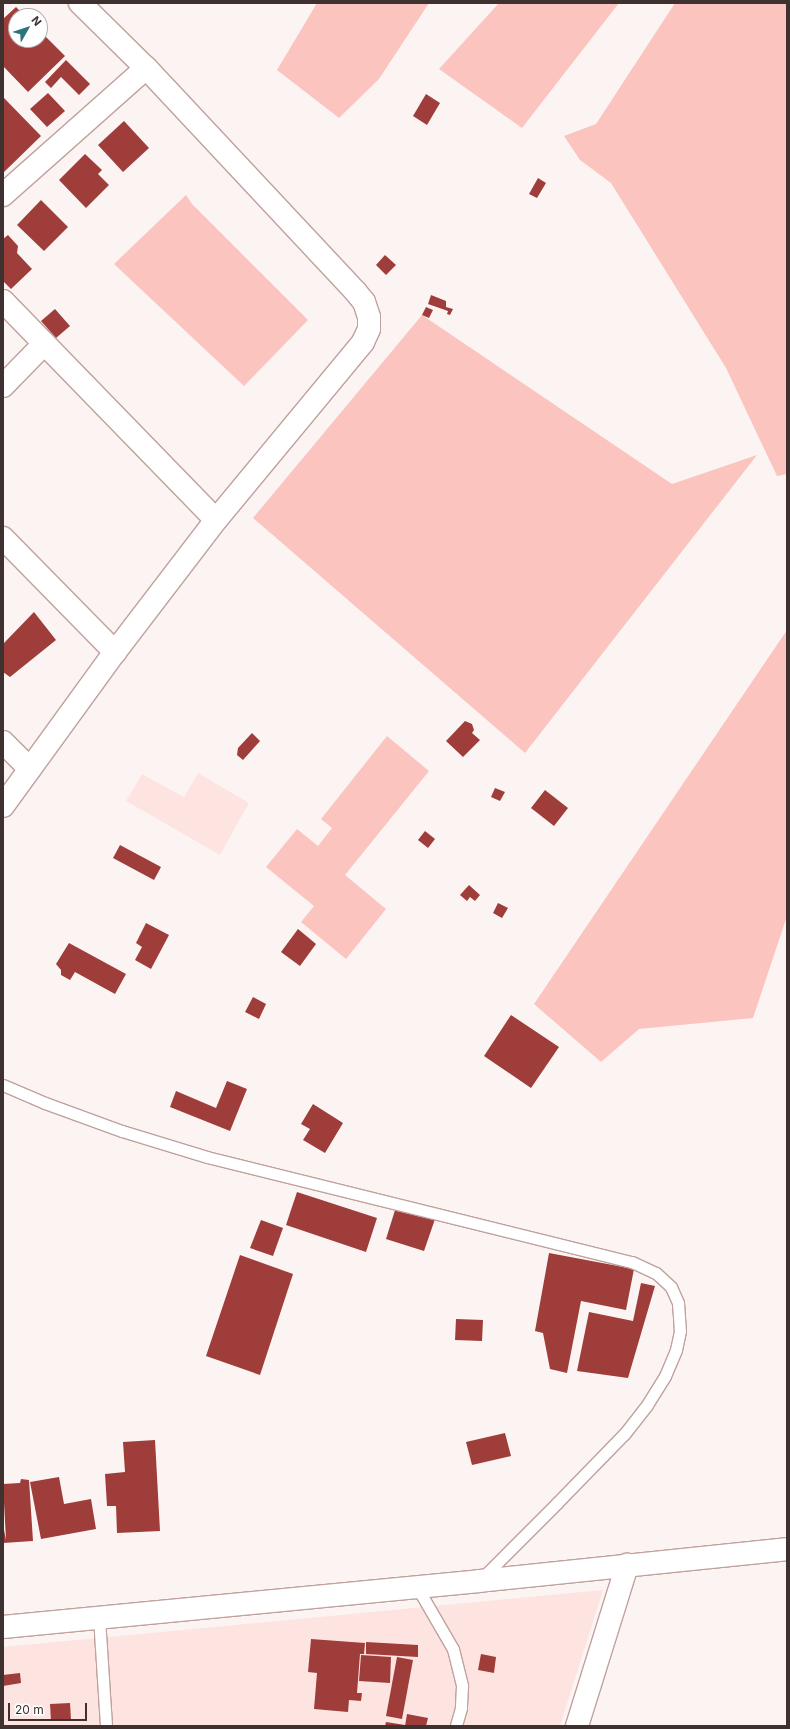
<!DOCTYPE html>
<html>
<head>
<meta charset="utf-8">
<style>
	body { margin:0 }
	#map { position:relative; width:790px; height:1729px; overflow:hidden; background:#fbf4f3; font-family:Inter,sans-serif }
	div>[style] { position:absolute }
	.built>* { inset:0; background:#fee4e1 }
	.green>* { inset:0; background:#fbc4bf }
	.building>* { inset:0; background:#9e3d3a }
	.roads { filter:drop-shadow(1px 0 #c0a19d) drop-shadow(-1px 0 #c0a19d) drop-shadow(0 1px #c0a19d) drop-shadow(0 -1px #c0a19d) }
	.lane>* { height:11px; margin:-5.5px; padding:0 5.5px; transform-origin:5.5px; border-radius:5.5px; background:#fff }
	.street>* { height:22px; margin:-11px; padding:0 11px; transform-origin:11px; border-radius:11px; background:#fff }
	.secondary>* { height:22px; margin:-11px; padding:0 11px; transform-origin:11px; border-radius:11px; background:#fff }
	span { translate:-50% -50%; white-space:nowrap; text-align:center; line-height:1.15; -webkit-text-stroke:4px #fff; paint-order:stroke }
	.frame { position:absolute; inset:0; border:4px solid #3e3130; pointer-events:none }
	.north { position:absolute; left:8px; top:8px; width:40px; height:40px; box-sizing:border-box; background:#fff; border:1px solid #b2adac; border-radius:50%; rotate:51deg; font-size:11px; font-weight:700; line-height:16px; text-align:center; color:#3e3130 }
	.north::after { content:''; display:block; margin:auto; width:14px; height:18px; background:#2b747c; clip-path:polygon(50% 0,100% 100%,50% 72%,0 100%) }
	.scale { position:absolute; left:8px; top:1703px; width:79px; height:18px; box-sizing:border-box; border:2px solid #3e3130; border-top:0; padding-left:5px; font-size:12px; line-height:14px; white-space:nowrap; color:#3e3130; -webkit-text-stroke:3px #fff; paint-order:stroke }
</style>
</head>
<body>
<div id="map">
	<div class="built">
		<div style="clip-path:polygon(198px 773px,249px 803px,220px 855px,126px 801px,142px 774px,184px 797px)"></div>
		<div style="clip-path:polygon(603px 1590px,560px 1726px,3px 1726px,3px 1647px)"></div>
	</div>
	<div class="green">
		<div style="clip-path:polygon(317px 3px,429px 3px,379px 79px,339px 118px,277px 70px)"></div>
		<div style="clip-path:polygon(499px 3px,619px 3px,522px 128px,439px 69px)"></div>
		<div style="clip-path:polygon(675px 3px,787px 3px,787px 474px,777px 476px,726px 368px,611px 183px,580px 160px,564px 136px,596px 124px)"></div>
		<div style="clip-path:polygon(186px 195px,192px 204px,308px 320px,244px 386px,114px 264px)"></div>
		<div style="clip-path:polygon(422px 315px,672px 484px,757px 455px,525px 753px,253px 518px)"></div>
		<div style="clip-path:polygon(787px 630px,787px 916px,753px 1018px,639px 1029px,601px 1062px,534px 1004px)"></div>
		<div style="clip-path:polygon(387px 736px,429px 771px,345px 875px,386px 909px,346px 959px,301px 922px,314px 906px,266px 867px,297px 829px,318px 846px,332px 828px,321px 819px)"></div>
	</div>
	<div class="building">
		<div style="clip-path:polygon(16px 7px,25px 16px,16px 16px,16px 40px,40px 40px,40px 31px,65px 56px,28px 92px,3px 66px,3px 19px)"></div>
		<div style="clip-path:polygon(66px 60px,90px 84px,79px 95px,61px 77px,51px 88px,45px 82px)"></div>
		<div style="clip-path:polygon(48px 93px,65px 111px,47px 127px,30px 109px)"></div>
		<div style="clip-path:polygon(426px 94px,440px 103px,427px 125px,413px 116px)"></div>
		<div style="clip-path:polygon(4px 98px,41px 136px,3px 173px,3px 99px)"></div>
		<div style="clip-path:polygon(124px 121px,149px 148px,123px 172px,98px 145px)"></div>
		<div style="clip-path:polygon(85px 154px,102px 170px,98px 174px,109px 185px,86px 208px,59px 180px)"></div>
		<div style="clip-path:polygon(538px 178px,546px 183px,537px 198px,529px 194px)"></div>
		<div style="clip-path:polygon(41px 200px,68px 227px,44px 251px,17px 225px)"></div>
		<div style="clip-path:polygon(8px 235px,18px 246px,17px 253px,32px 269px,11px 289px,3px 281px,3px 239px)"></div>
		<div style="clip-path:polygon(385px 255px,396px 265px,386px 275px,376px 265px)"></div>
		<div style="clip-path:polygon(431px 295px,446px 301px,446px 307px,453px 309px,450px 315px,447px 314px,448px 311px,428px 304px)"></div>
		<div style="clip-path:polygon(426px 307px,433px 310px,429px 318px,422px 315px)"></div>
		<div style="clip-path:polygon(55px 309px,70px 326px,56px 338px,41px 321px)"></div>
		<div style="clip-path:polygon(34px 612px,56px 640px,10px 677px,3px 672px,3px 644px)"></div>
		<div style="clip-path:polygon(465px 721px,472px 724px,474px 730px,472px 733px,480px 740px,463px 757px,446px 741px)"></div>
		<div style="clip-path:polygon(252px 733px,260px 741px,243px 760px,237px 755px,238px 748px)"></div>
		<div style="clip-path:polygon(495px 788px,505px 792px,500px 801px,491px 797px)"></div>
		<div style="clip-path:polygon(545px 790px,568px 808px,554px 826px,531px 808px)"></div>
		<div style="clip-path:polygon(425px 831px,435px 839px,428px 848px,418px 840px)"></div>
		<div style="clip-path:polygon(120px 845px,161px 867px,154px 880px,113px 858px)"></div>
		<div style="clip-path:polygon(469px 885px,480px 895px,475px 901px,470px 897px,467px 901px,460px 895px)"></div>
		<div style="clip-path:polygon(498px 903px,508px 908px,502px 918px,493px 913px)"></div>
		<div style="clip-path:polygon(146px 923px,169px 935px,151px 969px,135px 960px,142px 947px,136px 943px)"></div>
		<div style="clip-path:polygon(298px 929px,316px 944px,300px 966px,281px 952px)"></div>
		<div style="clip-path:polygon(69px 943px,126px 974px,115px 994px,75px 972px,70px 980px,61px 975px,61px 970px,56px 964px)"></div>
		<div style="clip-path:polygon(253px 997px,266px 1004px,259px 1019px,245px 1012px)"></div>
		<div style="clip-path:polygon(511px 1015px,559px 1047px,531px 1088px,484px 1056px)"></div>
		<div style="clip-path:polygon(227px 1081px,247px 1089px,230px 1131px,170px 1107px,176px 1091px,216px 1108px)"></div>
		<div style="clip-path:polygon(313px 1104px,343px 1123px,325px 1153px,303px 1140px,310px 1129px,301px 1124px)"></div>
		<div style="clip-path:polygon(297px 1192px,377px 1218px,366px 1252px,286px 1225px)"></div>
		<div style="clip-path:polygon(396px 1207px,435px 1219px,424px 1251px,386px 1239px)"></div>
		<div style="clip-path:polygon(261px 1220px,283px 1228px,273px 1256px,250px 1248px)"></div>
		<div style="clip-path:polygon(549px 1253px,634px 1269px,626px 1310px,581px 1301px,567px 1373px,550px 1369px,543px 1333px,535px 1331px)"></div>
		<div style="clip-path:polygon(240px 1255px,293px 1274px,260px 1375px,206px 1356px)"></div>
		<div style="clip-path:polygon(641px 1283px,655px 1286px,628px 1378px,577px 1371px,589px 1312px,633px 1321px)"></div>
		<div style="clip-path:polygon(456px 1319px,483px 1320px,482px 1341px,455px 1340px)"></div>
		<div style="clip-path:polygon(505px 1433px,511px 1456px,472px 1465px,466px 1442px)"></div>
		<div style="clip-path:polygon(155px 1440px,160px 1531px,117px 1533px,116px 1506px,107px 1506px,105px 1474px,125px 1472px,123px 1442px)"></div>
		<div style="clip-path:polygon(59px 1477px,64px 1504px,91px 1499px,96px 1529px,41px 1539px,30px 1482px)"></div>
		<div style="clip-path:polygon(21px 1479px,29px 1480px,33px 1541px,3px 1543px,3px 1525px,6px 1540px,3px 1484px,20px 1483px)"></div>
		<div style="clip-path:polygon(311px 1639px,365px 1643px,364px 1654px,360px 1654px,357px 1693px,362px 1693px,361px 1701px,349px 1700px,348px 1712px,314px 1709px,317px 1673px,308px 1672px)"></div>
		<div style="clip-path:polygon(366px 1642px,418px 1645px,418px 1657px,366px 1654px)"></div>
		<div style="clip-path:polygon(481px 1654px,496px 1657px,494px 1673px,478px 1670px)"></div>
		<div style="clip-path:polygon(361px 1655px,391px 1657px,390px 1683px,359px 1681px)"></div>
		<div style="clip-path:polygon(397px 1657px,413px 1660px,402px 1719px,386px 1716px)"></div>
		<div style="clip-path:polygon(20px 1673px,21px 1683px,3px 1686px,3px 1675px)"></div>
		<div style="clip-path:polygon(70px 1703px,71px 1720px,51px 1721px,50px 1704px)"></div>
		<div style="clip-path:polygon(407px 1714px,428px 1718px,426px 1726px,405px 1726px)"></div>
		<div style="clip-path:polygon(386px 1722px,405px 1725px,404px 1726px,385px 1726px)"></div>
	</div>
	<div class="roads">
		<div class="lane">
			<div style="left:3px;top:1085px;width:46px;rotate:23.2deg"></div>
			<div style="left:45px;top:1103px;width:82px;rotate:20deg"></div>
			<div style="left:122px;top:1131px;width:89px;rotate:17deg"></div>
			<div style="left:207px;top:1157px;width:438px;rotate:13.9deg"></div>
			<div style="left:632px;top:1262px;width:26px;rotate:25deg"></div>
			<div style="left:656px;top:1273px;width:21px;rotate:43deg"></div>
			<div style="left:671px;top:1287px;width:17px;rotate:66deg"></div>
			<div style="left:678px;top:1303px;width:28px;rotate:86deg"></div>
			<div style="left:680px;top:1331px;width:19px;rotate:102deg"></div>
			<div style="left:676px;top:1350px;width:28px;rotate:113deg"></div>
			<div style="left:665px;top:1376px;width:34px;rotate:122deg"></div>
			<div style="left:647px;top:1405px;width:37px;rotate:128deg"></div>
			<div style="left:624px;top:1434px;width:96px;rotate:134.2deg"></div>
			<div style="left:557px;top:1503px;width:107px;rotate:135deg"></div>
			<div style="left:417px;top:1587px;width:72px;rotate:59.9deg"></div>
			<div style="left:453px;top:1649px;width:38px;rotate:76deg"></div>
			<div style="left:462px;top:1686px;width:22px;rotate:93deg"></div>
			<div style="left:461px;top:1708px;width:19px;rotate:106deg"></div>
			<div style="left:99px;top:1617px;width:109px;rotate:86.3deg"></div>
		</div>
		<div class="street">
			<div style="left:3px;top:195px;width:191px;rotate:-41.6deg"></div>
			<div style="left:3px;top:301px;width:305px;rotate:45.8deg"></div>
			<div style="left:3px;top:386px;width:59px;rotate:-45.7deg"></div>
			<div style="left:3px;top:538px;width:160px;rotate:45.5deg"></div>
			<div style="left:3px;top:742px;width:38px;rotate:45deg"></div>
			<div style="left:3px;top:806px;width:190px;rotate:-54deg"></div>
			<div style="left:115px;top:652px;width:166px;rotate:-52.6deg"></div>
			<div style="left:216px;top:520px;width:231px;rotate:-50.4deg"></div>
			<div style="left:363px;top:342px;width:14px;rotate:-65deg"></div>
			<div style="left:369px;top:329px;width:12px;rotate:-90deg"></div>
			<div style="left:369px;top:317px;width:16px;rotate:-108deg"></div>
			<div style="left:364px;top:302px;width:14px;rotate:-129deg"></div>
			<div style="left:355px;top:291px;width:306px;rotate:-133.1deg"></div>
			<div style="left:146px;top:68px;width:93px;rotate:-135.4deg"></div>
			<div style="left:577px;top:1726px;width:169px;rotate:-72.7deg"></div>
		</div>
		<div class="secondary">
			<div style="left:3px;top:1627px;width:478px;rotate:-5.5deg"></div>
			<div style="left:479px;top:1581px;width:310px;rotate:-5.9deg"></div>
		</div>
	</div>
	<div class="frame"></div>
	<div class="north">N</div>
	<div class="scale">20 m</div>
</div>
</body>
</html>
